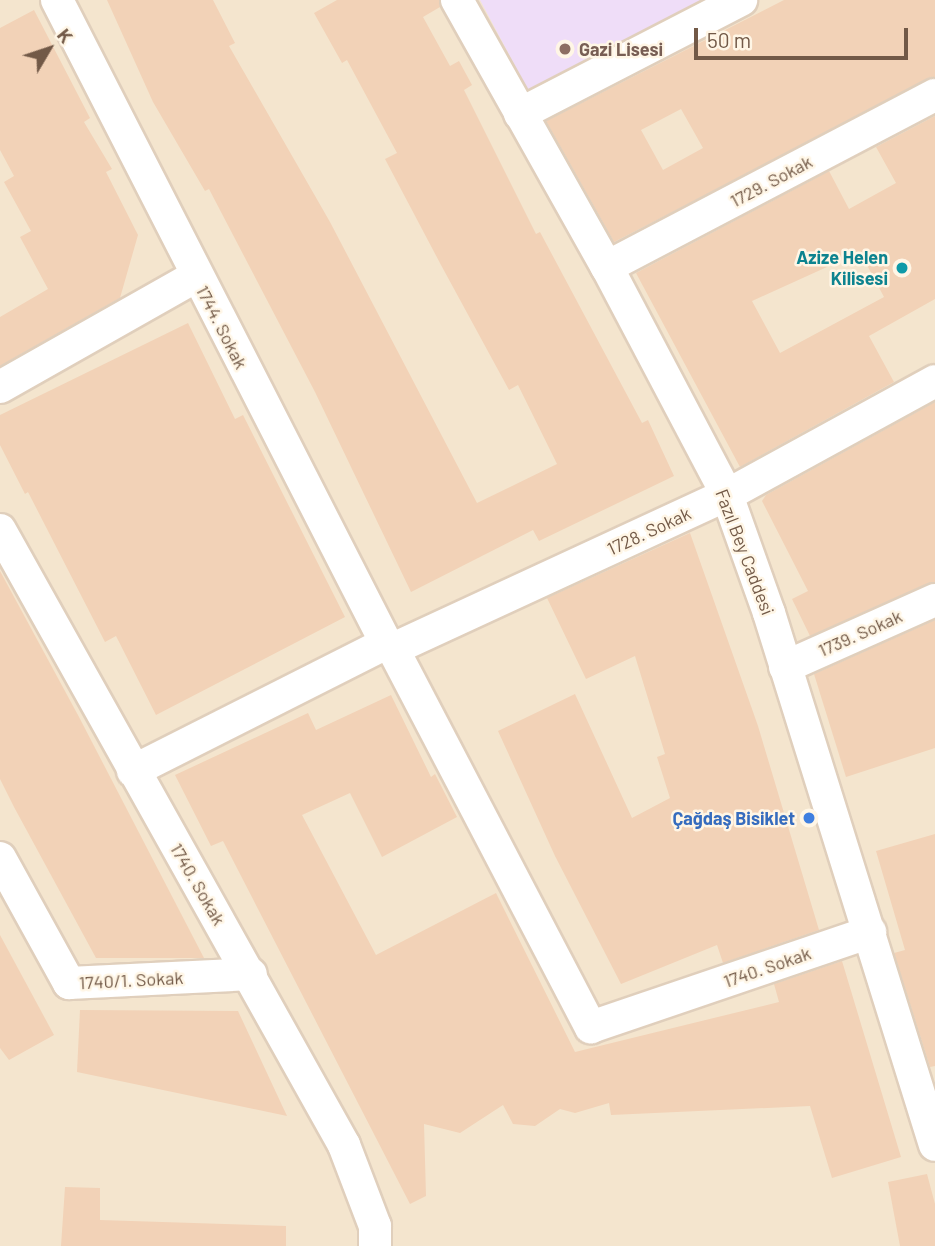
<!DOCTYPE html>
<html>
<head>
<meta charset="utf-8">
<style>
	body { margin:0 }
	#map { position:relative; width:935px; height:1246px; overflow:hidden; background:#fcf3e0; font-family:Barlow,sans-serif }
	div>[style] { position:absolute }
	.residential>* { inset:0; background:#f4e5ce }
	.education>* { inset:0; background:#efddf8 }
	.building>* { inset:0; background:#f2d2b7 }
	.roads { filter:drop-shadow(2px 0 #e0cfbc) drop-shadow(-2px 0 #e0cfbc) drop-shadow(0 2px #e0cfbc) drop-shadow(0 -2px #e0cfbc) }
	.street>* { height:32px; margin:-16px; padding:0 16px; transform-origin:16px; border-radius:16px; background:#fff }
	.dots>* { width:19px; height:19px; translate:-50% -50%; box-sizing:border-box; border:4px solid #fff6e6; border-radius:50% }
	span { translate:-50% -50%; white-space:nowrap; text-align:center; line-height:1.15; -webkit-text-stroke:5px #fff6e6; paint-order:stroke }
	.education-label { font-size:18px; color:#785e54; font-weight:700 }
	.left { translate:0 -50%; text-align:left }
	.street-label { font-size:18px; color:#725947 }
	.culture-label { font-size:18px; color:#0d838f; font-weight:700 }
	.right { translate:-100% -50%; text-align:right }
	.shop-label { font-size:18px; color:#366cbe; font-weight:700 }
	.north { position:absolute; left:14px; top:14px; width:70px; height:70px; -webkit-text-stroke:5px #fff6e6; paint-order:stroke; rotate:51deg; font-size:19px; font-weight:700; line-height:28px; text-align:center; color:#725947 }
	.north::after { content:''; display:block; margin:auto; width:24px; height:32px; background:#725947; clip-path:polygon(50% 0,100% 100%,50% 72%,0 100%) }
	.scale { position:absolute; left:694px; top:28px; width:214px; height:32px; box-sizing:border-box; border:4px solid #725947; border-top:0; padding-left:9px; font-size:21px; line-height:24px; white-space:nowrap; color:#725947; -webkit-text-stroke:5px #fff6e6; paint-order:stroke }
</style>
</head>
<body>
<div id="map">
	<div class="residential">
		<div style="clip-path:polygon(0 0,935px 0,935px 1246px,0 1246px)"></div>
	</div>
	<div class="education">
		<div style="clip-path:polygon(480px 0,714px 0,532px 98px)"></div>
	</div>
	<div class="building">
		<div style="clip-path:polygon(107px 0,213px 0,235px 43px,229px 46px,330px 222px,477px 503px,557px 464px,518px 385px,509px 390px,441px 265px,385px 159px,397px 153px,347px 60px,342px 63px,314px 13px,337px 0,439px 0,440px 7px,423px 17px,450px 66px,459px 61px,472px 85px,464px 90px,536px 234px,540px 232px,642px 423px,648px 420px,674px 476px,539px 541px,533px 530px,411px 592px,315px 392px,209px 189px,205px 191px,153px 102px)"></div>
		<div style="clip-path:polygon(evenodd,784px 0,935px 0,935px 77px,614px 242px,546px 121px,784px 0,681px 109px,703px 148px,663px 170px,641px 130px,681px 109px)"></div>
		<div style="clip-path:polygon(34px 10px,90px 118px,84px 122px,112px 169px,106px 172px,138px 235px,120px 298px,0 366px,0 317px,48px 289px,20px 237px,31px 231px,4px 182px,14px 176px,0 150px,0 28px)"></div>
		<div style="clip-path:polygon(evenodd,935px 116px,935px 299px,869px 336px,894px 382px,740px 467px,636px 273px,829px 171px,849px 209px,896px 183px,876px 147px,935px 116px,860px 252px,884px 297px,780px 353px,752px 301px,860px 252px)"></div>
		<div style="clip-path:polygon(188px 323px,235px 419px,243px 415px,345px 617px,156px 715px,116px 636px,105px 642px,28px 492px,25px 494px,0 445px,0 415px)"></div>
		<div style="clip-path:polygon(935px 402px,935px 582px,810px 636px,792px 599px,808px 591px,762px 501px,766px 495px)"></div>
		<div style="clip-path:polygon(690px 533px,758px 726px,819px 930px,723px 963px,717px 945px,621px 984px,555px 856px,498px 731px,575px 694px,632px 818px,670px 798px,657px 757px,665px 754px,635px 656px,586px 679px,547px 598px)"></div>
		<div style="clip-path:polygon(0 571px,79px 717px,204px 958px,96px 958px,14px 807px,0 779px)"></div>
		<div style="clip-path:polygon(935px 620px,935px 748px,846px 777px,814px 674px)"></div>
		<div style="clip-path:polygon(391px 695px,431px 777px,435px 774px,457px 817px,382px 857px,350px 793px,302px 815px,376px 955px,496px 893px,575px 1052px,779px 1002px,774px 984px,842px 961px,901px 1157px,832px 1178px,810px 1106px,611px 1115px,609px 1103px,575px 1113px,560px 1109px,535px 1126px,513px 1124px,503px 1105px,460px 1133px,424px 1124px,426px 1196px,410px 1204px,223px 841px,211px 846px,175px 775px,308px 713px,316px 730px)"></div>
		<div style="clip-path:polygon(935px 834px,935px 1066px,930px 1067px,894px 953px,905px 950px,876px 851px)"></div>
		<div style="clip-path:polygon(0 935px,54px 1035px,9px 1060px,0 1048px)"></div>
		<div style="clip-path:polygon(80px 1010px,238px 1011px,287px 1116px,77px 1072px)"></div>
		<div style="clip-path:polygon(927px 1174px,935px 1204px,935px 1246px,900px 1246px,888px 1182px)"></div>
		<div style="clip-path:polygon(65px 1187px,100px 1188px,100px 1220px,286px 1226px,286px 1246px,61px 1246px)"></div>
	</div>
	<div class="roads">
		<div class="street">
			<div style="left:57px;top:0;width:722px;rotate:62.9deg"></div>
			<div style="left:386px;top:643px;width:9px;rotate:41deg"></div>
			<div style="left:393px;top:649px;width:427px;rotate:62.4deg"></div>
			<div style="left:591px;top:1027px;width:295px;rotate:-18.8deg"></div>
			<div style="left:457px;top:0;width:306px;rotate:60.7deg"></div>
			<div style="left:607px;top:267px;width:258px;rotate:62.2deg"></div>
			<div style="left:727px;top:495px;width:125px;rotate:70.4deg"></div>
			<div style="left:769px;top:613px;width:557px;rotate:72.67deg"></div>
			<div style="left:520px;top:114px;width:249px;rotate:-27.3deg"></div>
			<div style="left:607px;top:267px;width:370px;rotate:-27.7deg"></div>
			<div style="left:0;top:387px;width:225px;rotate:-29.5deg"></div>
			<div style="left:0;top:530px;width:705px;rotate:60.78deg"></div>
			<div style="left:344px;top:1145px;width:87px;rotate:69.1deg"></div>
			<div style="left:375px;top:1226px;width:20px;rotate:90deg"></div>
			<div style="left:393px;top:649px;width:368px;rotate:-24.8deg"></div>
			<div style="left:727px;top:495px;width:237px;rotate:-28.7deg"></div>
			<div style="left:785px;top:667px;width:164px;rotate:-24.1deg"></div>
			<div style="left:133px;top:771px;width:284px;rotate:-26.8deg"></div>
			<div style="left:0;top:858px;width:143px;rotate:61.1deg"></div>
			<div style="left:69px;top:983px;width:182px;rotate:-2.8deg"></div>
		</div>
	</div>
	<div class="dots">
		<div style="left:565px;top:49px;background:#8d6e63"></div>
		<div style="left:902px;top:268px;background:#0f9aa8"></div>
		<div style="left:809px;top:818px;background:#3f7fe0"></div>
	</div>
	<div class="education-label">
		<span class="left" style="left:579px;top:49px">Gazi Lisesi</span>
	</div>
	<div class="street-label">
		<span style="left:771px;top:181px;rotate:-28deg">1729. Sokak</span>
		<span style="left:222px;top:327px;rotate:63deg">1744. Sokak</span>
		<span style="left:649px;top:531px;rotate:-25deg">1728. Sokak</span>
		<span style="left:745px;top:552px;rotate:69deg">Fazıl Bey Caddesi</span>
		<span style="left:860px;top:633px;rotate:-24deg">1739. Sokak</span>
		<span style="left:198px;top:884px;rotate:60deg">1740. Sokak</span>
		<span style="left:767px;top:967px;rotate:-19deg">1740. Sokak</span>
		<span style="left:131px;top:980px;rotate:-3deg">1740/1. Sokak</span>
	</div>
	<div class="culture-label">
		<span class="right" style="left:888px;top:268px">Azize Helen<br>Kilisesi</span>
	</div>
	<div class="shop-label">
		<span class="right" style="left:795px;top:818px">Çağdaş Bisiklet</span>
	</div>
	<div class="north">K</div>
	<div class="scale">50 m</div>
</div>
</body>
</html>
